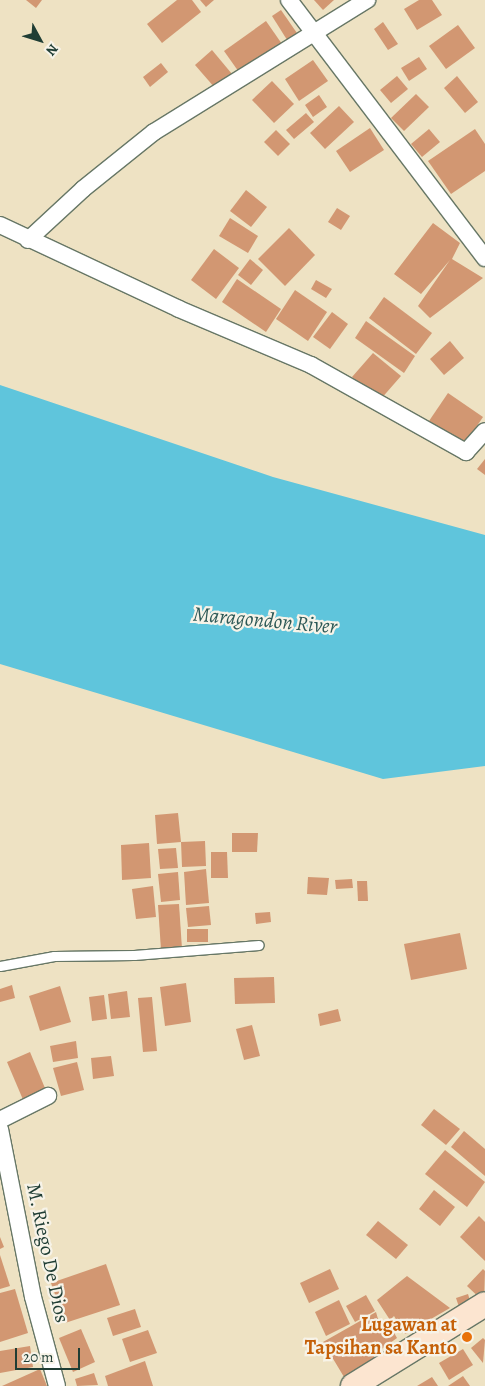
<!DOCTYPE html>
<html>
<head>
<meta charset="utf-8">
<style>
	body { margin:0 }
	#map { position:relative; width:485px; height:1386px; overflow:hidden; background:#eee2c3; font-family:Alegreya,serif }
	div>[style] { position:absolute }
	.water>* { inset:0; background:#5fc5dc }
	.building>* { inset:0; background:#d29772 }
	.roads { filter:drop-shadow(1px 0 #677766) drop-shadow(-1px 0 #677766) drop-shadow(0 1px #677766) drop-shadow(0 -1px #677766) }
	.lane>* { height:9px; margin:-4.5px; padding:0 4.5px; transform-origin:4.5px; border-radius:4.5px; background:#fff }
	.street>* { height:16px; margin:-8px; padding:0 8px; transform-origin:8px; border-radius:8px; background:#fff }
	.secondary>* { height:24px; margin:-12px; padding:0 12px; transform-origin:12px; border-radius:12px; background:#fce5d0 }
	.dots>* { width:14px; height:14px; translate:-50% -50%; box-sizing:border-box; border:2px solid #f7f3e8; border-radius:50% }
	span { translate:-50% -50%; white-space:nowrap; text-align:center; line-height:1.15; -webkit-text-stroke:4.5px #f7f3e8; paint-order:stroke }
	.street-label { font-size:20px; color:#1f3d34 }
	.food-label { font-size:20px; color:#c56008; font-weight:700 }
	.right { translate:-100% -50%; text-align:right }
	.water-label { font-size:21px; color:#2c5856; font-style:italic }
	.north { position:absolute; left:15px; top:15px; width:50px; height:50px; -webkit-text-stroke:4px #f7f3e8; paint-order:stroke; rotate:129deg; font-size:14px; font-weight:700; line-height:20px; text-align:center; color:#1f3d34 }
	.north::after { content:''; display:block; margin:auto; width:18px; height:22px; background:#1f3d34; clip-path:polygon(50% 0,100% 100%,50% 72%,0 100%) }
	.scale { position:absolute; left:15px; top:1348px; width:65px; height:22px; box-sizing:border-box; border:2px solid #1f3d34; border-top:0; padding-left:6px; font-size:15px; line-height:18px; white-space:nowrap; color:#1f3d34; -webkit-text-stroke:4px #f7f3e8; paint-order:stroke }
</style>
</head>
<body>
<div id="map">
	<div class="water">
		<div style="clip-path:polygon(0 385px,273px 477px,485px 535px,485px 766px,383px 779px,0 664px)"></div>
	</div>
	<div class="building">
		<div style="clip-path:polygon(26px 0,42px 0,36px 8px)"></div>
		<div style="clip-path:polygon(177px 0,192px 0,201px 12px,162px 43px,147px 24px)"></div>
		<div style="clip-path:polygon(200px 0,214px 0,206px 7px)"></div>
		<div style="clip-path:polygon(314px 0,334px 0,323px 10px)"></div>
		<div style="clip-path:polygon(419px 0,432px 0,442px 15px,417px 30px,404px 9px)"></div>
		<div style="clip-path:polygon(281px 10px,299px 36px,289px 43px,272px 16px)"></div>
		<div style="clip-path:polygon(266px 21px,282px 44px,241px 75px,224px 51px)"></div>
		<div style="clip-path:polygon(383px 22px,398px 44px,388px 50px,374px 29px)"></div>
		<div style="clip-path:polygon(458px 25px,475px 48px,446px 69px,429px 46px)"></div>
		<div style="clip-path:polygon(212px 50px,232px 74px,215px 88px,195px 65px)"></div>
		<div style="clip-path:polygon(419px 57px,427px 69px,409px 81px,401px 68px)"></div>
		<div style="clip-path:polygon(313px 60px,328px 81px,299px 101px,285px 79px)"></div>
		<div style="clip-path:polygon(161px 63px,168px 72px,150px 87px,143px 77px)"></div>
		<div style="clip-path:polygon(397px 76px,408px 89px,391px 103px,380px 90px)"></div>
		<div style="clip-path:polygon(457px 76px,478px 102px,465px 113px,444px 88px)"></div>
		<div style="clip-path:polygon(272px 81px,294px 104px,274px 123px,252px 100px)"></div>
		<div style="clip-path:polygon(416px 94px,429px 107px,404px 131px,391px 118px)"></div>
		<div style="clip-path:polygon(319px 95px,327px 107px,313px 117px,305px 105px)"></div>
		<div style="clip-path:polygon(339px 106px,354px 122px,325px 149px,310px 133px)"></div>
		<div style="clip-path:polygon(306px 113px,314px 122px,294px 139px,286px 130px)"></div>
		<div style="clip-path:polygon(370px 128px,384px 150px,350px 172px,336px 151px)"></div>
		<div style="clip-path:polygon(429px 129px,440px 142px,422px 157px,411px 144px)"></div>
		<div style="clip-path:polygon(475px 129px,485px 144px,485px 171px,451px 194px,428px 161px)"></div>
		<div style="clip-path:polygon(276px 130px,290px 144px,278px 156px,264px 142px)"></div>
		<div style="clip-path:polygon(246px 190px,267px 207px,251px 227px,230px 211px)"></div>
		<div style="clip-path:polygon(337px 208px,350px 216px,341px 230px,328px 222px)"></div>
		<div style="clip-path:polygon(230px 218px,258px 236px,248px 253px,219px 236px)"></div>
		<div style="clip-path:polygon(433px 223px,460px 243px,452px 259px,483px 278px,430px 318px,418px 306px,450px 260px,421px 294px,394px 274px)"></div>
		<div style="clip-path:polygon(289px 228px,315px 255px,285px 286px,258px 259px)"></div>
		<div style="clip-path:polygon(214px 249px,239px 268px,216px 299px,191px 280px)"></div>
		<div style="clip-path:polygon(250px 259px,263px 270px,251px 285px,238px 275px)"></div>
		<div style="clip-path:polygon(237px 279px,281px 309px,266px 332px,222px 302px)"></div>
		<div style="clip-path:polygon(316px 280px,332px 289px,326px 298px,311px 289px)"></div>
		<div style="clip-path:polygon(295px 290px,327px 312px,308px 341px,276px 319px)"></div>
		<div style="clip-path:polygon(384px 297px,432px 333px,416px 354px,369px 318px)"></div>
		<div style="clip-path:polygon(332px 312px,348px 324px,330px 349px,313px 337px)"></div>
		<div style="clip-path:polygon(366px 321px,415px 356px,404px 373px,355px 338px)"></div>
		<div style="clip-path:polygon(450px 341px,464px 358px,444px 375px,430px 359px)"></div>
		<div style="clip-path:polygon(373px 353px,401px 376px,380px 400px,352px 377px)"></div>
		<div style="clip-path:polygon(448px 393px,483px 417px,464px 445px,429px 421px)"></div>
		<div style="clip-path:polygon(485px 459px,485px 475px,477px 469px)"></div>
		<div style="clip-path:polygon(178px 813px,181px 842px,205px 841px,206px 866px,182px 867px,181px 842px,157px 844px,155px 815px)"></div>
		<div style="clip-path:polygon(232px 833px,258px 833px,257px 852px,232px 852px)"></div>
		<div style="clip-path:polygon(149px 843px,151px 878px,122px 880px,121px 845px)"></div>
		<div style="clip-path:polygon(176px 848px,178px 868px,160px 869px,158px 849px)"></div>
		<div style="clip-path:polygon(211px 852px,227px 852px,228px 878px,211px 878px)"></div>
		<div style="clip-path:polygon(206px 869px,209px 903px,186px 905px,184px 872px)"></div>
		<div style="clip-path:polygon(178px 872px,180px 900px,161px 902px,158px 874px)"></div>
		<div style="clip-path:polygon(308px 877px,329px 878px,327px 895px,307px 894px)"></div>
		<div style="clip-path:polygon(352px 879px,353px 888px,336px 889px,335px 880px)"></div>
		<div style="clip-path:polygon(357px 881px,367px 881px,368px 901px,358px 901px)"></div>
		<div style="clip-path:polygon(153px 886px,156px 917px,136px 919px,132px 889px)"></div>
		<div style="clip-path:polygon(179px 904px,182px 949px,161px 950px,158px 905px)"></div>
		<div style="clip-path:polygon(209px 906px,211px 925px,188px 927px,186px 908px)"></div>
		<div style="clip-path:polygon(270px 912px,271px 922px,256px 924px,255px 913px)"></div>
		<div style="clip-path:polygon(187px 929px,208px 929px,208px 942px,187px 942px)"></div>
		<div style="clip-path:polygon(460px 933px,467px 969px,411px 980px,404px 944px)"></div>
		<div style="clip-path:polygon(274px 977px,275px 1003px,235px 1004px,234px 978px)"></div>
		<div style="clip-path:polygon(186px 983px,191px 1022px,165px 1026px,160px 987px)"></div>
		<div style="clip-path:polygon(12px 985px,15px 998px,0 1002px,0 989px)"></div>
		<div style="clip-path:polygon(60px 986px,71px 1022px,40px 1031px,29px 996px)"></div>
		<div style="clip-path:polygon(127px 991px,130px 1017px,111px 1019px,108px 994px)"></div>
		<div style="clip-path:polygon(104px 995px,107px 1019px,92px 1021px,89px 997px)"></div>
		<div style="clip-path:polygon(152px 997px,157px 1051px,143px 1052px,138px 998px)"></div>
		<div style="clip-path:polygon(338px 1009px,341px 1021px,320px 1026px,318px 1014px)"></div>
		<div style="clip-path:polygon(252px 1025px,260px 1056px,244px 1060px,236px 1029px)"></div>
		<div style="clip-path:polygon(76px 1041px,78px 1058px,53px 1062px,50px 1046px)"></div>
		<div style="clip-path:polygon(30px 1052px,47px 1093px,24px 1102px,7px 1062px)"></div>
		<div style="clip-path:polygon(111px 1056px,114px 1076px,93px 1079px,91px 1058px)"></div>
		<div style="clip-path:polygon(77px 1062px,84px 1090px,61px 1096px,53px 1068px)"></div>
		<div style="clip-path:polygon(434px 1109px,460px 1129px,446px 1145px,421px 1125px)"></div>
		<div style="clip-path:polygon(464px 1131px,485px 1149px,485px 1176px,451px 1147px)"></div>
		<div style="clip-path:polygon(445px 1150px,485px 1182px,467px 1207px,425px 1174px)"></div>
		<div style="clip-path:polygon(434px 1190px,455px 1207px,440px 1226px,419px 1209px)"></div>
		<div style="clip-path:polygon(479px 1216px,485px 1222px,485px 1261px,460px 1237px)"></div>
		<div style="clip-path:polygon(378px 1221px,408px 1245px,396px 1259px,366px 1235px)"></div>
		<div style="clip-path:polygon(0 1237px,4px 1247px,0 1249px)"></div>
		<div style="clip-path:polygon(0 1255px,10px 1286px,0 1289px)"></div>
		<div style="clip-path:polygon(106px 1264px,120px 1305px,65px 1323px,51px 1283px)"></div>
		<div style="clip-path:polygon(330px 1269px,339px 1289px,309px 1303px,300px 1283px)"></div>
		<div style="clip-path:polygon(483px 1269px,485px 1271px,484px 1302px,467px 1286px)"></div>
		<div style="clip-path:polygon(407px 1276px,450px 1308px,405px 1334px,394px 1316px,390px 1320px,377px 1300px)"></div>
		<div style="clip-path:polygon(15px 1289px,28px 1333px,0 1342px,0 1293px)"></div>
		<div style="clip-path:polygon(468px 1294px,471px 1304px,459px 1307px,456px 1298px)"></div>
		<div style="clip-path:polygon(366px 1295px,375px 1311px,355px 1322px,346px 1306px)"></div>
		<div style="clip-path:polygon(339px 1300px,350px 1324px,326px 1336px,315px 1312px)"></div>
		<div style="clip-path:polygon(135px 1309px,141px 1327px,113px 1336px,107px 1318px)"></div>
		<div style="clip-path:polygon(376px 1312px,380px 1326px,388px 1322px,397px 1338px,376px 1353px,380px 1366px,347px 1382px,323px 1342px)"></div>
		<div style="clip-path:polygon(81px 1329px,95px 1362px,73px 1372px,59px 1338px)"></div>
		<div style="clip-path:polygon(148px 1330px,157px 1353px,130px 1362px,122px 1339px)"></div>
		<div style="clip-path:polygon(483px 1338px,485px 1340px,483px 1363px,471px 1348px)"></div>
		<div style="clip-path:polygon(30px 1346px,33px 1367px,0 1373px,0 1351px)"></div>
		<div style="clip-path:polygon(463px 1349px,473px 1365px,449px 1380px,439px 1363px)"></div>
		<div style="clip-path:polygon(145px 1361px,153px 1386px,108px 1386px,105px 1376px)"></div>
		<div style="clip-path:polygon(40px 1369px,47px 1386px,2px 1386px)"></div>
		<div style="clip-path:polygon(94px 1373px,98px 1385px,77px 1386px,75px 1379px)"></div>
		<div style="clip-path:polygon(463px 1376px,470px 1386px,448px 1386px)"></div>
		<div style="clip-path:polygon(432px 1377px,438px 1386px,417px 1386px)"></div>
	</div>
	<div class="roads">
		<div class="lane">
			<div style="left:0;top:966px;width:55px;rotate:-10.5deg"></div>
			<div style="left:54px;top:956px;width:80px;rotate:-0.7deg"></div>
			<div style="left:134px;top:955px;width:125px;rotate:-4.6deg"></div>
		</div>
		<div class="street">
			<div style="left:289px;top:0;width:324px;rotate:52.8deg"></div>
			<div style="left:0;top:225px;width:198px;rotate:25.1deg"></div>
			<div style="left:179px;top:309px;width:143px;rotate:23deg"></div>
			<div style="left:311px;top:365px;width:178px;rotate:29.3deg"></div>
			<div style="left:466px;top:452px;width:28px;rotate:-48deg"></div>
			<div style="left:28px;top:240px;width:75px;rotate:-42.8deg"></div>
			<div style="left:83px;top:189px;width:91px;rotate:-38.8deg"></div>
			<div style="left:154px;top:132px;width:251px;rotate:-31.8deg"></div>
			<div style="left:0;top:1120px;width:54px;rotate:-26.6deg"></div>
			<div style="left:0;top:1129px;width:171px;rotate:78.9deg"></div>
			<div style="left:33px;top:1297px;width:92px;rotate:74.9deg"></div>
		</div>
		<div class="secondary">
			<div style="left:353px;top:1386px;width:155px;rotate:-31.8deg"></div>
		</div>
	</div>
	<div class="dots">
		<div style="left:467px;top:1337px;background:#e8710a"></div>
	</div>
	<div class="street-label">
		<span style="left:48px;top:1253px;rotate:78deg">M. Riego De Dios</span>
	</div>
	<div class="food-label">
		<span class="right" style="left:457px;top:1336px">Lugawan at<br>Tapsihan sa Kanto</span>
	</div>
	<div class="water-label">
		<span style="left:265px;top:620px;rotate:5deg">Maragondon River</span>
	</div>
	<div class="north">N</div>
	<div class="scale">20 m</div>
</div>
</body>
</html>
